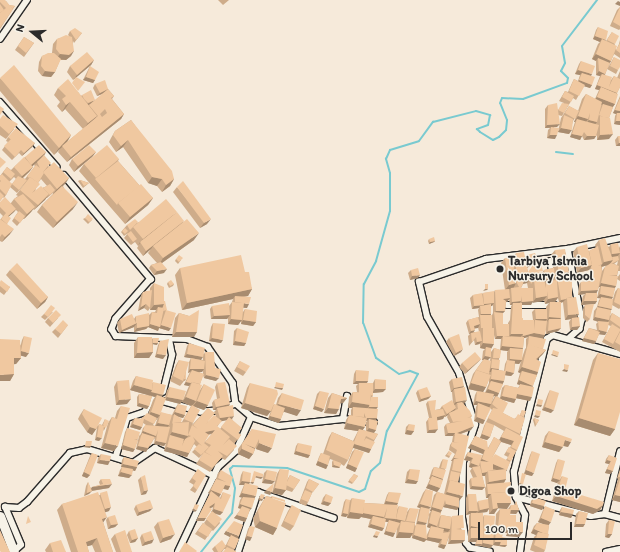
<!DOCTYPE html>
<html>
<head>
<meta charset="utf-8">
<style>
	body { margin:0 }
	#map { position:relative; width:620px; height:552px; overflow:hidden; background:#f6eada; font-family:Itim,sans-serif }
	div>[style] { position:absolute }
	.stream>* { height:2px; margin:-1px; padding:0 1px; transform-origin:1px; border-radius:1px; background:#79cad0 }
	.roads { filter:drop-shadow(1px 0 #2b2b2b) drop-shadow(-1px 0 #2b2b2b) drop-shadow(0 1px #2b2b2b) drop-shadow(0 -1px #2b2b2b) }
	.street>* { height:5.5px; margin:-2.75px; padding:0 2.75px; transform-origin:2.75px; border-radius:2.75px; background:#f7f3e8 }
	.primary>* { height:9px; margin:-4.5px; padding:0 4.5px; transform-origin:4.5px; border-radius:4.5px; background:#f7f3e8 }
	.wall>* { inset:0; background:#ceac8a }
	.shaded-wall>* { inset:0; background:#a88c70 }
	.building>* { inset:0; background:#f0c8a0 }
	.dots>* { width:11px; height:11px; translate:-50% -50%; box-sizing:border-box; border:2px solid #f7f3e8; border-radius:50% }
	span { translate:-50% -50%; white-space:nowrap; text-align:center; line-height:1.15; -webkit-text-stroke:3px #f7f3e8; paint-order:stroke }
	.poi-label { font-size:13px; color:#2b2b2b; font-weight:700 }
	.left { translate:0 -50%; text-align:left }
	.north { position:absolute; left:12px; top:12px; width:40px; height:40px; -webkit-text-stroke:3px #f7f3e8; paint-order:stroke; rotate:288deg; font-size:11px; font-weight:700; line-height:16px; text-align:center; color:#2b2b2b }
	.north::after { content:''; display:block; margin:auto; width:14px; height:18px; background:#2b2b2b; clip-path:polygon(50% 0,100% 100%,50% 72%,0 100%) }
	.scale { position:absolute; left:478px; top:522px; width:94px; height:18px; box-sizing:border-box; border:2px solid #2b2b2b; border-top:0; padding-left:5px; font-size:12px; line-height:14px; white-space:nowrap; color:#2b2b2b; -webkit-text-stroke:3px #f7f3e8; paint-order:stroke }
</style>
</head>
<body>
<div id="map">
	<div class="stream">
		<div style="left:556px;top:152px;width:17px;rotate:7deg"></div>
		<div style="left:201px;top:552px;width:50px;rotate:-51.5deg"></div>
		<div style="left:232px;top:513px;width:25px;rotate:-83deg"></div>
		<div style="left:235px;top:488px;width:20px;rotate:-105deg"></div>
		<div style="left:230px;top:469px;width:4px;rotate:-45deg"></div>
		<div style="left:233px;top:466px;width:54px;rotate:2.1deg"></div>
		<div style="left:287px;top:468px;width:76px;rotate:18.4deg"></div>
		<div style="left:359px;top:492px;width:7px;rotate:-27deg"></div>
		<div style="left:365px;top:489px;width:19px;rotate:-72deg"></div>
		<div style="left:371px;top:471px;width:12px;rotate:-42deg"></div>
		<div style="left:380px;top:463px;width:33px;rotate:-78deg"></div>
		<div style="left:387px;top:431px;width:65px;rotate:-61.5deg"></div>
		<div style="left:418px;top:374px;width:9px;rotate:-159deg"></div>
		<div style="left:410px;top:371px;width:11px;rotate:165deg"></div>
		<div style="left:399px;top:374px;width:28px;rotate:-145deg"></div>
		<div style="left:376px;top:358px;width:37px;rotate:-110deg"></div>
		<div style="left:363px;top:323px;width:39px;rotate:-89deg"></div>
		<div style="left:364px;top:284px;width:26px;rotate:-62deg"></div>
		<div style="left:376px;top:261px;width:52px;rotate:-74.4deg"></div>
		<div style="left:390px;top:211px;width:38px;rotate:-90deg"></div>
		<div style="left:390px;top:173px;width:15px;rotate:-106deg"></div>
		<div style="left:386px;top:159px;width:10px;rotate:-66deg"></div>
		<div style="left:390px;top:150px;width:30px;rotate:-17deg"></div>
		<div style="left:419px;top:141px;width:24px;rotate:-54deg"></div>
		<div style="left:433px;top:122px;width:44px;rotate:-14.3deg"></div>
		<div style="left:476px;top:111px;width:15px;rotate:16deg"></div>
		<div style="left:490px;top:115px;width:10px;rotate:101deg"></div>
		<div style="left:488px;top:125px;width:12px;rotate:160deg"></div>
		<div style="left:477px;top:129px;width:4px;rotate:45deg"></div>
		<div style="left:480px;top:132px;width:15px;rotate:32deg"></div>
		<div style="left:493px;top:140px;width:7px;rotate:-27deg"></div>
		<div style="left:499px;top:137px;width:10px;rotate:-45deg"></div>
		<div style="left:506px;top:130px;width:10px;rotate:-84deg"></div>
		<div style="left:507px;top:120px;width:18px;rotate:-112deg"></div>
		<div style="left:500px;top:103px;width:5px;rotate:-68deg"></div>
		<div style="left:502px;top:98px;width:21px;rotate:3deg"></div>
		<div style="left:523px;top:99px;width:47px;rotate:-20deg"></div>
		<div style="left:567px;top:83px;width:5px;rotate:-79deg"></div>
		<div style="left:568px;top:78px;width:10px;rotate:-135deg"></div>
		<div style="left:561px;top:71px;width:9px;rotate:-63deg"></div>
		<div style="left:565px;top:63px;width:17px;rotate:-100deg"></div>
		<div style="left:562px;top:46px;width:58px;rotate:-52.7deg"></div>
	</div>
	<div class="roads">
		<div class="street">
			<div style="left:0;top:39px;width:47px;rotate:-55.3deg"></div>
			<div style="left:0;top:102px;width:86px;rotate:48.8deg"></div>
			<div style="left:64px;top:175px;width:136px;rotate:50.1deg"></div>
			<div style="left:151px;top:279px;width:53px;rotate:131.2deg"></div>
			<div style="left:116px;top:319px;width:11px;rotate:112deg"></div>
			<div style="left:112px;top:329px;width:8px;rotate:60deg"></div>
			<div style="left:116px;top:336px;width:71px;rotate:2.4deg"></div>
			<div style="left:187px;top:339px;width:22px;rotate:21deg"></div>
			<div style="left:208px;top:347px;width:44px;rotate:55.2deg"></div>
			<div style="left:233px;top:383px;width:21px;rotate:82deg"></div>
			<div style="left:236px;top:404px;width:19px;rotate:159deg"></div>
			<div style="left:218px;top:411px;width:17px;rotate:177deg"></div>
			<div style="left:201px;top:412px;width:41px;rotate:-164.6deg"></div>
			<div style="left:568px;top:249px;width:72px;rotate:78.8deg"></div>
			<div style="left:582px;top:320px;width:9px;rotate:103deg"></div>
			<div style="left:580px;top:329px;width:13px;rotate:138deg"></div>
			<div style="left:551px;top:261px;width:14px;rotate:82deg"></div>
			<div style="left:507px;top:305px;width:47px"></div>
			<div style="left:163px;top:392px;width:38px;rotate:-76deg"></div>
			<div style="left:172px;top:355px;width:16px;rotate:-101deg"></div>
			<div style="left:251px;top:417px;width:29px;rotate:18deg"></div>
			<div style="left:279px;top:426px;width:64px;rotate:-6.2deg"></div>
			<div style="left:343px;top:419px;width:31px;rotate:6deg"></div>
			<div style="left:343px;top:419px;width:23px;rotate:-80deg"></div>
			<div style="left:116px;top:456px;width:40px;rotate:-74deg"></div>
			<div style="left:127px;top:418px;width:19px;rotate:-18deg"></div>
			<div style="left:145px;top:412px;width:15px;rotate:-62deg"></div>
			<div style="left:152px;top:399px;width:8px;rotate:7deg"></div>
			<div style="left:516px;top:497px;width:77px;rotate:14.2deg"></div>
			<div style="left:591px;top:516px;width:14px;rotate:-8deg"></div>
			<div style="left:605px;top:514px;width:64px;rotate:-76.4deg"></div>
			<div style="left:605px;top:514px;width:16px;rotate:15deg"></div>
			<div style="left:14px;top:551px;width:9px;rotate:-41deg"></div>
			<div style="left:21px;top:545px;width:41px;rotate:-112.8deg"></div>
			<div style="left:5px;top:507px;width:14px;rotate:4deg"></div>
			<div style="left:19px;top:508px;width:10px;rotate:-37deg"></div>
			<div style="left:27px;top:502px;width:65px;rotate:-48.7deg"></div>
			<div style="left:70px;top:453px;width:17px;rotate:-13deg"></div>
			<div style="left:87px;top:449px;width:48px;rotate:16.9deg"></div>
			<div style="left:133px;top:463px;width:27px;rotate:-34deg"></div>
			<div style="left:155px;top:448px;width:66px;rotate:25deg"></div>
			<div style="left:178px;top:552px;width:94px;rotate:-64.8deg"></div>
			<div style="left:218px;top:467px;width:24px;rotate:-42deg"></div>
			<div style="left:236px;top:451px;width:37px;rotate:-66deg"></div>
			<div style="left:251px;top:417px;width:20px;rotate:-139deg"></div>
			<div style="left:238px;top:552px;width:63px;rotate:-71.6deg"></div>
			<div style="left:258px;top:492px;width:80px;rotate:18.9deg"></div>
			<div style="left:490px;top:552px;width:20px;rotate:-169deg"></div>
			<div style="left:470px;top:548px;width:6px;rotate:-129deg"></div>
			<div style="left:466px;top:543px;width:26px;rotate:-99deg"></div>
			<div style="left:462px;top:517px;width:55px;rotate:-89deg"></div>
			<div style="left:463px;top:462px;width:39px;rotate:-72deg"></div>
			<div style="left:475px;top:425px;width:54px;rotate:-107.1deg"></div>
			<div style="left:459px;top:373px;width:64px;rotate:-119.7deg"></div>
			<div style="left:427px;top:317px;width:36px;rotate:-103deg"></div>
			<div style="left:419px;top:282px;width:71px;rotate:-18.9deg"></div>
			<div style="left:486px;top:259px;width:83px;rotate:-7deg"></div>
			<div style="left:568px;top:249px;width:53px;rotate:-11.9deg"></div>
			<div style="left:520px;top:552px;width:37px;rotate:-82deg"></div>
			<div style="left:525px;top:515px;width:20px;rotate:-117deg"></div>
			<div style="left:516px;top:497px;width:25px;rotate:-95deg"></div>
			<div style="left:514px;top:472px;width:137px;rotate:-76.1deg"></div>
			<div style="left:547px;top:339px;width:7px;rotate:-34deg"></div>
			<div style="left:553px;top:335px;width:70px;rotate:15.8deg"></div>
			<div style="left:606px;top:552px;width:14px;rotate:-12deg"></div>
		</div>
		<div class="primary">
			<div style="left:0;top:516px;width:39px;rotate:69deg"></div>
		</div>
	</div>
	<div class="wall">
		<div style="clip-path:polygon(0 0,6px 1px,9px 5px,15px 6px,0 29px)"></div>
		<div style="clip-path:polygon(218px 0,229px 0,223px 5px)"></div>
		<div style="clip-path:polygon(620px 7px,620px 29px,619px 30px,610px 26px,617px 10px)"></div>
		<div style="clip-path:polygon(598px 27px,605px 40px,606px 41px,612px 32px,616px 50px,619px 44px,620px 40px,620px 58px,614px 54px,608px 68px,614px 57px,618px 70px,616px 74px,607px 69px,605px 75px,611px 80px,614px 76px,617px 78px,620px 71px,620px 87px,617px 93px,615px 104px,613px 107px,609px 118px,609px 139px,597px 140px,597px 135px,594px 139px,584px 140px,582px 136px,580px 140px,570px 137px,575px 122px,574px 122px,576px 116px,573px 121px,569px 134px,558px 132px,561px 118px,569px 106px,578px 111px,582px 99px,586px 94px,595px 99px,599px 90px,595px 89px,600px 76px,596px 75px,596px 61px,592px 59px,598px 44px,600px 42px,593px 39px,596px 30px)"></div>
		<div style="clip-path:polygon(70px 31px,82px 33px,74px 43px,73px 41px,71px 56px,66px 60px,60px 60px,55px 72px,51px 77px,42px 76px,38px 71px,39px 62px,42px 56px,52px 53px,53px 44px,57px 39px,69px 36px,68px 35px)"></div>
		<div style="clip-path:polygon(24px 37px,34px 43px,24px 57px,15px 50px)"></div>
		<div style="clip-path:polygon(94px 60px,91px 65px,73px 80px,67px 72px,70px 66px)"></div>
		<div style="clip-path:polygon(581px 61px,591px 76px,592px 85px,590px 88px,584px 86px,576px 100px,573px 98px,562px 116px,558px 115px,557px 127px,554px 127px,555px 139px,547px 138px,548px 130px,550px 128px,545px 128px,545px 109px,548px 105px,558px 110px,564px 103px,559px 101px,565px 91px,568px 92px,572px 83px,574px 79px,578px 81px,580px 75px,575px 74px,579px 64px)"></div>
		<div style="clip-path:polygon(90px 66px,95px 80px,93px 83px,83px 80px)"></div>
		<div style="clip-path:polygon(0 78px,71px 135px,67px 142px,83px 129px,65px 109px,62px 112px,57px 106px,60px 102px,54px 95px,58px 88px,78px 92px,81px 96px,82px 95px,94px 101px,103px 94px,97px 96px,93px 88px,95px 84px,108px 89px,114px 96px,112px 99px,124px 114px,121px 119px,67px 162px,58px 152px,61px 147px,54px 155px,0 91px)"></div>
		<div style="clip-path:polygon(620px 96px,620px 125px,614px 124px,615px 116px,616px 114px,613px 113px)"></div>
		<div style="clip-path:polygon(0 119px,14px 129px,6px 139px,0 135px)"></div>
		<div style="clip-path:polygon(131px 120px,174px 179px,170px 186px,162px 192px,157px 186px,148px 183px,123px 147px,116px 152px,109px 142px,111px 138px,115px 131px)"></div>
		<div style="clip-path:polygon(618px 136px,620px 136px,620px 146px,616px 146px,615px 140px)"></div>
		<div style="clip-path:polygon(8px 137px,35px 143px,32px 147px,22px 156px,19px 153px,12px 160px,2px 150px,8px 142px,6px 141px)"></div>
		<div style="clip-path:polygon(evenodd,46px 152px,44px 156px,48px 166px,69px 178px,63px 186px,73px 209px,53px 228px,37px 212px,42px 205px,53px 194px,53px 193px,47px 198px,46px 198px,34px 210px,33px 209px,31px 212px,24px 219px,23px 219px,17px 226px,12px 221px,18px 212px,16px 210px,9px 216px,7px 224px,10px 234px,2px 242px,0 241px,0 220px,3px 216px,0 213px,0 202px,11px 203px,14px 199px,18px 196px,16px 195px,27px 181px,17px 193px,10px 187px,6px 195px,4px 198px,3px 197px,0 201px,0 176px,7px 167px,11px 170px,14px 167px,25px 157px,46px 152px,36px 163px,34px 165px,35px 166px,25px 179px,23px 178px,29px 172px,33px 167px,32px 166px,36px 163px,46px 152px,14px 177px,16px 179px,12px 184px,9px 182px,14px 177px,46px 152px,41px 179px,47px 186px,35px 191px,38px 183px,41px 179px)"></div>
		<div style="clip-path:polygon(96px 152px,92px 157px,74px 172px,69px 165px,72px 159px)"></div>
		<div style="clip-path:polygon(119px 159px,118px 161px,140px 186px,153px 198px,148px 205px,125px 224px,79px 171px,84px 164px)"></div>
		<div style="clip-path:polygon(80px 180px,89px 183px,83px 188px,78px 181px)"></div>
		<div style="clip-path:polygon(177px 187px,207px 224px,200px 228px,173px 192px)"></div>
		<div style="clip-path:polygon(175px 214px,183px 223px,194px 240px,162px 263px,164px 273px,154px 275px,149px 268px,151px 265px,157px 263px,148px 253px,151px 249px,143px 256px,137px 248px,139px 245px,138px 246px,135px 242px,131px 245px,124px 238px,128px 233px,124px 236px,121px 232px,127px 225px)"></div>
		<div style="clip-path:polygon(85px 218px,92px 220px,88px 224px,83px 219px)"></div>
		<div style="clip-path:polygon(429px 239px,435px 241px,434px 242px,429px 244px,428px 241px)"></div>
		<div style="clip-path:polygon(evenodd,599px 240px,609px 247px,611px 244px,619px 248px,620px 246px,620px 271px,618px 271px,617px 276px,617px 278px,620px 274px,620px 281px,617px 279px,616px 286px,615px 288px,612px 299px,613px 299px,615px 292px,618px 288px,620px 289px,620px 308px,619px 309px,612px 305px,610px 316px,612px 313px,620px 318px,620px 352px,611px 347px,613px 345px,611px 347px,602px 342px,611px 326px,608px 325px,605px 335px,599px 334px,596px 341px,594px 344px,582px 341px,589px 328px,597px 330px,596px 324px,598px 322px,593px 320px,594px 311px,597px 307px,599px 300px,601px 298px,597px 298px,599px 289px,600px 287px,599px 287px,596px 293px,597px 301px,595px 304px,581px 305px,583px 296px,585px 294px,578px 295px,579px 285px,581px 282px,591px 281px,589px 270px,577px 273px,573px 252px,577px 247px,589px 251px,596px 248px,595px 245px,599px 240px,618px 261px,617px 265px,614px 264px,618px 261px,599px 240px,607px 265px,605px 267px,602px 271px,602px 267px,607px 265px)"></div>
		<div style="clip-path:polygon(evenodd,555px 250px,569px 272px,567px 275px,576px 318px,580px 326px,577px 330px,570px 330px,569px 322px,571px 319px,565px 320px,563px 303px,563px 302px,561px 303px,561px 318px,560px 319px,561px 328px,558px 331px,546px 334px,546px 329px,543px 338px,543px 349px,546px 350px,542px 355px,537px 360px,538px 372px,537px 375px,532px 387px,530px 401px,516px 398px,514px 403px,503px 400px,503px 413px,514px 419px,520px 415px,522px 410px,524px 417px,520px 435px,517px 450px,510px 462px,506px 471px,506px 479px,504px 483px,507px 509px,498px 508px,494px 514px,489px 514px,489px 509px,487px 512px,479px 513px,483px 517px,484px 515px,494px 534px,495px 532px,496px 514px,500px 509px,508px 509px,511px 505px,514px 505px,516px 501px,519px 510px,516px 514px,510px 514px,510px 515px,516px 522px,519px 537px,506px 536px,507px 533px,503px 532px,502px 537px,507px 545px,505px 547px,499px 546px,499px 545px,499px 546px,493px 545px,490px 548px,481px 546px,475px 546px,476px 542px,468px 542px,468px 531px,469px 530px,469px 516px,470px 514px,466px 515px,466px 498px,468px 494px,477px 503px,478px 501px,488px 501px,488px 498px,486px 498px,485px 488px,486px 486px,485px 476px,482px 476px,485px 487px,482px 490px,470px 489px,469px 481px,471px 478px,473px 478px,470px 471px,472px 468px,469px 467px,470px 461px,464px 460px,466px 455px,468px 452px,481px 458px,483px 454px,468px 448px,475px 436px,480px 438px,484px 426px,486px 422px,487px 422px,486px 422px,492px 410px,490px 408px,483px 424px,474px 421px,476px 407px,477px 405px,473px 405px,475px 395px,477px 391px,468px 389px,473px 374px,483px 360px,482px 360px,483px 351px,485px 349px,480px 348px,480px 344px,475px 345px,474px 340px,469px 346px,468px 336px,470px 334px,469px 334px,466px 323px,468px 320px,479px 317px,478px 310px,479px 308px,472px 309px,470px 298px,473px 295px,482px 294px,483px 293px,494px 292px,495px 290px,505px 290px,501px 263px,505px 258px,514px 268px,514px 257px,516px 253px,525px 257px,527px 255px,538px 260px,536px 263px,527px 268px,528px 272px,541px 272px,542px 273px,544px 270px,553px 268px,551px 255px,555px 250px,527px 283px,528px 288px,521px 288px,523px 284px,527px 283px,555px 250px,558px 298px,559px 302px,555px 302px,558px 298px,555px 250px,509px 299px,510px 305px,512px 305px,511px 306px,510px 320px,508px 323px,508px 324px,503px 324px,503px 313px,505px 311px,506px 302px,507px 302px,509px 299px,555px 250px,544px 300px,545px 304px,549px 303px,546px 307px,546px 309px,535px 309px,532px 312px,533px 320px,523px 320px,522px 318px,522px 305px,531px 305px,532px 302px,543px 301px,544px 300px,555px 250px,493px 304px,493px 313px,492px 315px,491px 315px,491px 306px,492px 306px,493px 304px,555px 250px,478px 327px,479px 332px,473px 332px,475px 328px,478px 328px,478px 327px,555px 250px,494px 335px,495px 339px,501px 339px,500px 350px,494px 348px,491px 352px,490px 361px,486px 360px,488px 360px,494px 335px,555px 250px,528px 337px,526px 339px,526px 348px,525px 349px,522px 358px,522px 349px,523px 348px,524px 338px,528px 337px,555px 250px,501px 350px,508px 351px,507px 352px,507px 360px,505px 364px,504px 371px,498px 370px,499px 369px,499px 359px,501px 350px,555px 250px,521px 361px,518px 372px,520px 373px,517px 384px,520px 385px,518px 388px,505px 385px,502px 388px,500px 398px,497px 397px,504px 381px,505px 375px,511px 376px,514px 373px,515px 363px,519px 364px,521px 361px,555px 250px,489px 379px,489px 383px,485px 393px,483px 392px,486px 387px,489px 379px,555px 250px,494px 396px,495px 396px,491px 403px,494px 396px,555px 250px,494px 425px,504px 431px,499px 440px,494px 437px,492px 441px,488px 448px,480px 438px,487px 440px,490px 437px,494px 425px,555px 250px,501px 442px,511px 445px,510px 448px,509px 447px,504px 455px,508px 457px,506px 460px,492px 458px,501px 442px)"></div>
		<div style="clip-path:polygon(176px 259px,181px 260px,178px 264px,175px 261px)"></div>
		<div style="clip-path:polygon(180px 268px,245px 272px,252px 289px,248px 296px,243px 297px,247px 308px,243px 307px,243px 312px,245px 309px,256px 322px,253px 326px,241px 324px,241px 321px,238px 325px,228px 324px,228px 318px,227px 319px,211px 319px,210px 309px,212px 306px,229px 306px,232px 302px,233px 299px,182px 310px,175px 275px)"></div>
		<div style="clip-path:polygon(10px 270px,48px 297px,45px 302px,37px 309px,6px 275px)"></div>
		<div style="clip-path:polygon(411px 270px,418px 278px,410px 280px,408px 273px)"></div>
		<div style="clip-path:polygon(0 282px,10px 287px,4px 295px,0 292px)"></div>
		<div style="clip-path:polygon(168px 282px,174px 284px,173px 286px,169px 288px,167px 284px)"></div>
		<div style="clip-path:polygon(154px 283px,164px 301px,166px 310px,169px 331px,159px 328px,158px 331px,148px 327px,146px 329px,134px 332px,134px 327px,119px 333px,117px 323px,120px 319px,134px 319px,136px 316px,149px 320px,149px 315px,152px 312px,155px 312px,156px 310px,150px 310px,150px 304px,150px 308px,148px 311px,144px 308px,138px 311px,141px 295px,143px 292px,150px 291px,150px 288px)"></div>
		<div style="clip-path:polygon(585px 305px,590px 319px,587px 322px,583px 318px,583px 309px)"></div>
		<div style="clip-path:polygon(53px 312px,45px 320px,41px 317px,44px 314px)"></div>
		<div style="clip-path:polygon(179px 313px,189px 316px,194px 337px,172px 337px,175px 318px)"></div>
		<div style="clip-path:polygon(48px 318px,58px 318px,50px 327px,45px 322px)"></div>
		<div style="clip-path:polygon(213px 323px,221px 343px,209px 341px,211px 327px)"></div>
		<div style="clip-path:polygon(68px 325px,58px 338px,52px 332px,55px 329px)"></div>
		<div style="clip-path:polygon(237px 328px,246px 343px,244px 346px,233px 345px,234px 331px)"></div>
		<div style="clip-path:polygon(24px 336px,26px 357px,21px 355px,21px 358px,16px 364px,14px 364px,14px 374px,10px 381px,0 381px,21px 344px,22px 340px)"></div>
		<div style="clip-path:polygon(138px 337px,152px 339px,153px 338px,157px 345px,153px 344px,153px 352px,149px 358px,134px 358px,134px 343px)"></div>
		<div style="clip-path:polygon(449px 338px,461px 352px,454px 356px,446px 342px)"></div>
		<div style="clip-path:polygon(160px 341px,163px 359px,155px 357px,158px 345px)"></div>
		<div style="clip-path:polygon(evenodd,189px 343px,204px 354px,205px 352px,216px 381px,204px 378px,203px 375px,200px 384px,200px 390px,204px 384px,208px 405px,204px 410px,195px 407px,193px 423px,192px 425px,208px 408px,208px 422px,216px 416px,214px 412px,216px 410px,213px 410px,212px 403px,214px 400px,217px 399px,215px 387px,217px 383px,229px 405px,232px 419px,239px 433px,241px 435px,234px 444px,234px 450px,225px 460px,221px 458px,210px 472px,196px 464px,203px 454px,199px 458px,192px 452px,197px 447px,194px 444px,187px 457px,164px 451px,166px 443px,164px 446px,154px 444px,155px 437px,146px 452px,136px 449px,139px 436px,141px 434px,143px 428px,146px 425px,143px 423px,142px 427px,140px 430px,130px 427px,132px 421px,135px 418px,141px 419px,148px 414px,153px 400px,155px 397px,152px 396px,149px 406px,147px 409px,137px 406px,137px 397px,139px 394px,151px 396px,130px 390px,133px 381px,136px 376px,153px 383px,162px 397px,165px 398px,167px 390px,170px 387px,183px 400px,180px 404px,165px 400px,160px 413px,172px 415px,176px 407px,178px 404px,185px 415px,183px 418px,178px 417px,181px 422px,182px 422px,191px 406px,182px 402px,189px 386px,184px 385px,190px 372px,188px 373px,189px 362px,191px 358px,184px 357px,187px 346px,189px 343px,203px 357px,203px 360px,191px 358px,203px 357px,189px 343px,203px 370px,203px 374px,199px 372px,202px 372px,203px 370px,189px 343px,158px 417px,155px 426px,153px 425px,156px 420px,158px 417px,189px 343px,227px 420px,220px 429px,217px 427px,221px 421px,227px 420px,189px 343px,212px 434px,204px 443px,208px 435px,212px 434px)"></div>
		<div style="clip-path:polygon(598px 353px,615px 429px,610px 436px,574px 425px,593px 360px)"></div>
		<div style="clip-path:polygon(481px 359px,478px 362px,465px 374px,459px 367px,462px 363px)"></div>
		<div style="clip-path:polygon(179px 360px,186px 370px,186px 379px,185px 381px,184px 381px,180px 386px,170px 381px,176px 365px)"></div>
		<div style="clip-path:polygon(240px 361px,246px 372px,243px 376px,234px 371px)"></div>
		<div style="clip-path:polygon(evenodd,356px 370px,368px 381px,367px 383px,373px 383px,375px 379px,383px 392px,373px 393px,373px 396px,372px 397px,377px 409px,377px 418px,375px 421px,376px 430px,374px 433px,378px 434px,374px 441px,371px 449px,369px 453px,353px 448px,348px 460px,344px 466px,341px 464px,339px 468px,332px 467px,332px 462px,333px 460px,330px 459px,326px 469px,316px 465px,319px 457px,321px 453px,323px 454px,329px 437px,332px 432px,353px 441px,358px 431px,344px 429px,346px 420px,349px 415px,351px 415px,351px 410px,352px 408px,348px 408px,349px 397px,353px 392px,357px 392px,356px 386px,358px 384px,353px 384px,354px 374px,356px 370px,366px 421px,367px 421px,366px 422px,366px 431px,363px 430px,366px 421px)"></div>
		<div style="clip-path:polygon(evenodd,452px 379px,464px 386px,463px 388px,464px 404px,463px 404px,472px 416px,471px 417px,471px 430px,461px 434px,461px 472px,458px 482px,459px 507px,457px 510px,443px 507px,441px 512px,439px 518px,441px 515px,452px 517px,452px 516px,462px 530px,465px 540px,462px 543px,448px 544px,449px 537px,446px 545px,444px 549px,438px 547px,439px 543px,426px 540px,424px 542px,412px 538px,412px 535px,410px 538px,396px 538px,397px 528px,393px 537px,384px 534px,388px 522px,385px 522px,384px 528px,382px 531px,368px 527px,370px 520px,371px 519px,361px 517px,359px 519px,347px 518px,347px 515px,346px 517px,341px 516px,344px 502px,346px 499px,349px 502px,352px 498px,364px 503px,384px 504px,387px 495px,389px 492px,398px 503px,397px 505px,397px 509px,399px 506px,405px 519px,407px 512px,410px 508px,415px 522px,415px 526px,416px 525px,419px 510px,420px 508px,417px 507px,423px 493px,426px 489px,429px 508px,429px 514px,431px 511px,430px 511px,434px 495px,437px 492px,444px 494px,452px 461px,451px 461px,455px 454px,449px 450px,450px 445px,452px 442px,453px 436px,445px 436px,444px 427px,446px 424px,450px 423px,447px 417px,448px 415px,445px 417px,444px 417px,443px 419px,437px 420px,435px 433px,427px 433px,426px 422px,429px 418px,426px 404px,428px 401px,435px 410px,440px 409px,442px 406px,453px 403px,452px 392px,451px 392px,449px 382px,452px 379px,429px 514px,427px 527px,430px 528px,426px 537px,425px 525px,429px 514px)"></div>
		<div style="clip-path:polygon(117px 381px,127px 404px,116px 405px,114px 387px)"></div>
		<div style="clip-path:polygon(250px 383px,272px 406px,274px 404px,276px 405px,278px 398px,282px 393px,297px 416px,284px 411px,279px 423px,268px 419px,271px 411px,267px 416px,241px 408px,247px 388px)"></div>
		<div style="clip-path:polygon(418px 390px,431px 396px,428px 399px,419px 402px,416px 393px)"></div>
		<div style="clip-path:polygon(550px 390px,551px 413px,542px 410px,548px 394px)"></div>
		<div style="clip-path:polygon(320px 391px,322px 412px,313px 409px,317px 394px)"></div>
		<div style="clip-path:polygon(332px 393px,347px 398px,343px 403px,340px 403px,336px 414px,324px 413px,328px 398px)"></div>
		<div style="clip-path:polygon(121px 406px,114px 451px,101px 448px,108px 423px,112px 417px,115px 418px,117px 411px)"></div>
		<div style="clip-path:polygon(84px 409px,98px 426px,99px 424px,102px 425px,105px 419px,105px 430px,104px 429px,99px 441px,95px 440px,97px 428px,92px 435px,87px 432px,78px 419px,80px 415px)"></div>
		<div style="clip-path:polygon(534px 418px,539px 420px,535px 427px,533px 420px)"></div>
		<div style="clip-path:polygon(409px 424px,414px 431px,411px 435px,405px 434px,406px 427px)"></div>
		<div style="clip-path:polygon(127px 428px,138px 440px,133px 452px,121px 449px,125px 432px)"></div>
		<div style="clip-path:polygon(252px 429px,268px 453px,256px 449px,256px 447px,253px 454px,249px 459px,238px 454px,238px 449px)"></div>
		<div style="clip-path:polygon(549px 431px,568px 447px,563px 446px,559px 452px,542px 447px,545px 436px)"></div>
		<div style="clip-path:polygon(298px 443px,310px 455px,308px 458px,294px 454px,296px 446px)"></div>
		<div style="clip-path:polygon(355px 449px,357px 468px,355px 472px,346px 468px,352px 452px)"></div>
		<div style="clip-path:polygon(449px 451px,450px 456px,449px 458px,445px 456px)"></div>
		<div style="clip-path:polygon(532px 451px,532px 476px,524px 474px,530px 455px)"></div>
		<div style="clip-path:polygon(92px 453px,90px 475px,87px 478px,82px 476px,90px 456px)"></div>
		<div style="clip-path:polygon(101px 454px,108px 465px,97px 463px,98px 458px)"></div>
		<div style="clip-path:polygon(609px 455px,613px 471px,610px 474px,605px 473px,609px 464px,605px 463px,606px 459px)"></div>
		<div style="clip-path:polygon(124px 457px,137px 467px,135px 471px,133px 470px,129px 478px,118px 476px,120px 470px,122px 467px,121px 467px,122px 460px)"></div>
		<div style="clip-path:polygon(443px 459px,445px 470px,440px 488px,437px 492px,426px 488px,430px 479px,429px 479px,432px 470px,434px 467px,439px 468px,441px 462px)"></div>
		<div style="clip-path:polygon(558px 459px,560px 479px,562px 476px,565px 490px,603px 505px,600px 510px,593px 514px,552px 501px,558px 482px,557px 483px,551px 481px,556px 463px)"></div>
		<div style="clip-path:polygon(198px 469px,197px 490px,195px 493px,190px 490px,194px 485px,189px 482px)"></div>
		<div style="clip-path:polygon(280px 469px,287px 480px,290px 475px,300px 480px,292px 492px,286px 490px,282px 495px,272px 493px,277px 474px)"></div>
		<div style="clip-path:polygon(410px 469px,416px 484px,405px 483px,407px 472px)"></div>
		<div style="clip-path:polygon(620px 469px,620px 502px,612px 500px,618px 479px,617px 478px)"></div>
		<div style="clip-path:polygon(221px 470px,230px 486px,228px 490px,223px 489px,219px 497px,220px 498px,223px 492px,223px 512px,220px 515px,215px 514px,220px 523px,213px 531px,212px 530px,205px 540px,195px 534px,203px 523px,206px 525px,204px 523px,212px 512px,213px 507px,210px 508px,204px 521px,196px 521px,210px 494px,208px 493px,216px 479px,218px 473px)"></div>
		<div style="clip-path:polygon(267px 470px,272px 484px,262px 483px,264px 473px)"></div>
		<div style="clip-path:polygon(243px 471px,250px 482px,249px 484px,255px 498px,245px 522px,234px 518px,241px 509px,238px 508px,240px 500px,242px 497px,239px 497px,244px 485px,239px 485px,241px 475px)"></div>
		<div style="clip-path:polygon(354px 474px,358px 476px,352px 484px,348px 482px)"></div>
		<div style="clip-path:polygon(141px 477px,146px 494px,141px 495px,138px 480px)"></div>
		<div style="clip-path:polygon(101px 479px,109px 488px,92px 491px,84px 496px,86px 486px,88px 482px,91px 489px,92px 487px,100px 485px,99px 482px)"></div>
		<div style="clip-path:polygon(309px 479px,319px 484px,312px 493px,308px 502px,306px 506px,299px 503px,307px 482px)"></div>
		<div style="clip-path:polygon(100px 493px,109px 511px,105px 512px,103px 522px,113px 552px,95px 552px,92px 545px,87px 546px,89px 552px,71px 552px,57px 510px,62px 504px,100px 495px)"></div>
		<div style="clip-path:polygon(326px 494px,331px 503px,328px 506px,321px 504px,323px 498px)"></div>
		<div style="clip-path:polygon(266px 496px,271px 497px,272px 496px,277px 528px,273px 535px,255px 527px,253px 518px)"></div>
		<div style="clip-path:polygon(534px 497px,544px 506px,542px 510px,530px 506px,531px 501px)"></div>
		<div style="clip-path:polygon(136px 505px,150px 511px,137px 516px,134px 509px)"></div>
		<div style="clip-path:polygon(292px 505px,294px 526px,290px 531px,281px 526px,288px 511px)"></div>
		<div style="clip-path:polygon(545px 506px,549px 525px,545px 550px,544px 552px,535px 552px,530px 550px,534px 537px,536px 535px,531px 533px,534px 526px,537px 523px,547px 525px,538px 522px,543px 510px)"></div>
		<div style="clip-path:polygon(562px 507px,573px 514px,571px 518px,559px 515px,560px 510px)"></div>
		<div style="clip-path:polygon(579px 511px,585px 524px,583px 527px,574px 527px,576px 514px)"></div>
		<div style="clip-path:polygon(108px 517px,118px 524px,115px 527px,108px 529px,106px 520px)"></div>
		<div style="clip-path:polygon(609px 520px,612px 534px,609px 538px,605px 537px,606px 524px)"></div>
		<div style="clip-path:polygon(158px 522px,171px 539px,160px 543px,154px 527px)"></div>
		<div style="clip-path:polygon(250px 526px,250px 541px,245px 539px,248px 529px)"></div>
		<div style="clip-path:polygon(129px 531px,138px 538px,135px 542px,130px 543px,127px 535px)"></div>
		<div style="clip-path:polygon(226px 531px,239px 539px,234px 550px,224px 549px,222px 552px,214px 552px,212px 549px,215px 546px,226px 545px,230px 537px,224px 534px)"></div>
		<div style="clip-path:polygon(115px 534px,132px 552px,116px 552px,111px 539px)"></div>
		<div style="clip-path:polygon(142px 534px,152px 543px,142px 546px,140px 538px)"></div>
		<div style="clip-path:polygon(50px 543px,66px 552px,46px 552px,45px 550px)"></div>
	</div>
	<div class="shaded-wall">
		<div style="clip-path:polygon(618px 1px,620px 2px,620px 6px,615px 4px)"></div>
		<div style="clip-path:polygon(595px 36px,606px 40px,603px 43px,602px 39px,600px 42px,593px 39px)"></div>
		<div style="clip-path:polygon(74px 51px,71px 56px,66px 60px,56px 59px,60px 54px)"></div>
		<div style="clip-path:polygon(596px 54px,611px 61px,607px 66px,598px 58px,596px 61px,592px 59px)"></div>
		<div style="clip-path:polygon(94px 60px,91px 65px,73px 80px,77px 75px)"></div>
		<div style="clip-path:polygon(578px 70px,592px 74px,590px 78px,582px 73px,580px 75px,575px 74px)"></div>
		<div style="clip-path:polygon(45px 71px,55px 72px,51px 77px,42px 76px)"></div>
		<div style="clip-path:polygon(599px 71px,605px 74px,603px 78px,602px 74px,600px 76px,596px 75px)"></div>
		<div style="clip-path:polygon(86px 77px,95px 80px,93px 83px,83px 80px)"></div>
		<div style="clip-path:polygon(579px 80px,592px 85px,590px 88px,577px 84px)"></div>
		<div style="clip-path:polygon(597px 85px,617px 93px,615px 96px,601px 87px,599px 90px,595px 89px)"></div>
		<div style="clip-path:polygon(108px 89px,106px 92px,97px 96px,100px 93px)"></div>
		<div style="clip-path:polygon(597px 97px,615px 104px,611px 109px,603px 104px,602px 105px,593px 102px)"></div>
		<div style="clip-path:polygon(95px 100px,93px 103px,84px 107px,87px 104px)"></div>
		<div style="clip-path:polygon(70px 102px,65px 109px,62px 112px,66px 105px)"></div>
		<div style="clip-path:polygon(615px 110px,620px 111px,620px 115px,617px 113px,616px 114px,613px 113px)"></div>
		<div style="clip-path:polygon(124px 114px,121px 119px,67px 162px,71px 157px)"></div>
		<div style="clip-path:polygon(97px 116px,93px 122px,83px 130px,88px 123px)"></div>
		<div style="clip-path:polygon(578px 116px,588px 119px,584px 125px,577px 119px,575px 122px,574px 122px)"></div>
		<div style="clip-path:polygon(589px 120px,597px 122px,593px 127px,585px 125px)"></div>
		<div style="clip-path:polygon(616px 121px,620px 121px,620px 125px,614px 124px)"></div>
		<div style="clip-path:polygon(560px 124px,557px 127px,545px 128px,547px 125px)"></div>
		<div style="clip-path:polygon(561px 128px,572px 130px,569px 134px,558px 132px)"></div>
		<div style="clip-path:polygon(572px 134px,582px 136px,580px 140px,570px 137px)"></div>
		<div style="clip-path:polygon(613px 134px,609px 139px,597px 140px,600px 135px)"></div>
		<div style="clip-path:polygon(71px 135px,67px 142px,54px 155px,59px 148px)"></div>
		<div style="clip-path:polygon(550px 135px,557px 135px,555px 139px,547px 138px)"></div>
		<div style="clip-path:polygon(587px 136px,596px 136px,594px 139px,584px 140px)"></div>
		<div style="clip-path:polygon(128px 140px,123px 147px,116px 152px,121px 146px)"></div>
		<div style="clip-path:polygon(35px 143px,32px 147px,22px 156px,24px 153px)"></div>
		<div style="clip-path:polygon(619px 143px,620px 143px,620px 146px,616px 146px)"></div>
		<div style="clip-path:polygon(46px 152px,42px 158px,28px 170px,31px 165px)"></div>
		<div style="clip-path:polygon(96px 152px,92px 157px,74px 172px,78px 166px)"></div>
		<div style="clip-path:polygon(33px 167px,29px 172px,18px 182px,22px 176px)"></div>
		<div style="clip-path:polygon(152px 177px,162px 179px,157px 186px,148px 183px)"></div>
		<div style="clip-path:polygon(69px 178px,65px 184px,53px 194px,57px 189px)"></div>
		<div style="clip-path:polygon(174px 179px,170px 186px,162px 192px,166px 185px)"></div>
		<div style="clip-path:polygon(49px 194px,45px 200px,34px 210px,38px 205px)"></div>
		<div style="clip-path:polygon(153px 198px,148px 205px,125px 224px,130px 217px)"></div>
		<div style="clip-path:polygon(78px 202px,73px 209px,53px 228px,57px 222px)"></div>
		<div style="clip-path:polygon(35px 207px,31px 212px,24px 219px,27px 214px)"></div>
		<div style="clip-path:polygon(16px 209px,14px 212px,6px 219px,8px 216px)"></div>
		<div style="clip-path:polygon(177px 212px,172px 218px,140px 242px,138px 246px,143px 239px)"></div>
		<div style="clip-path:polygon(211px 219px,207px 224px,200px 228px,204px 223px)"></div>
		<div style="clip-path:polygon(184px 221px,180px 226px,153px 246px,151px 249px,143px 256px,146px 251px)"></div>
		<div style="clip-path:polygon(14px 229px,10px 234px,2px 242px,5px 237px)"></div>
		<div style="clip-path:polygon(199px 233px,194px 240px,159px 265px,163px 258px)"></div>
		<div style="clip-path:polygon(435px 241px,434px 242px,429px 244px,430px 242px)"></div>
		<div style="clip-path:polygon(620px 253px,617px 257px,609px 257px,612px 254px)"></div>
		<div style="clip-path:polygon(538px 260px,536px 263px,526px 268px,528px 265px)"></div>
		<div style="clip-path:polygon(613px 260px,609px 265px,600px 267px,604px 262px)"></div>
		<div style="clip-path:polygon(592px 265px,589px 270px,577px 273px,581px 268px)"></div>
		<div style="clip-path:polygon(167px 269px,164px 273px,154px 275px,157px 271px)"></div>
		<div style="clip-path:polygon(569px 272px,565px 277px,557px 277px,556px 279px,555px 279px,559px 274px)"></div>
		<div style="clip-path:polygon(516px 273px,520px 273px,517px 276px,514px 276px)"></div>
		<div style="clip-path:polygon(420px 275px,418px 278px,410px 280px,412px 276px)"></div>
		<div style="clip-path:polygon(555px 277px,553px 281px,546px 281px,545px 282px,543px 283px,546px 279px)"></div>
		<div style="clip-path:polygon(530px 280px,527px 283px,522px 284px,524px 281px)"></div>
		<div style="clip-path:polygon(516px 283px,513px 289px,511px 288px,510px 289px,505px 290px,509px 285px)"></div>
		<div style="clip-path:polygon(601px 283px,616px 286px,613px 290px,601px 286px,600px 287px,599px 287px)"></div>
		<div style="clip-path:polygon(252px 289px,248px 296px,235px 298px,235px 296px,233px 299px,182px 310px,187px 303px)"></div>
		<div style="clip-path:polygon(485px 289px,488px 289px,487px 290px,483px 291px)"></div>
		<div style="clip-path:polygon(598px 290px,596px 294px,586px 293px,585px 294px,578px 295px,581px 291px)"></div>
		<div style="clip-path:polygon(600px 294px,613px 297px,611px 300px,597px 298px)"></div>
		<div style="clip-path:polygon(547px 296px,543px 301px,532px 303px,536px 298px)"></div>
		<div style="clip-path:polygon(48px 297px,45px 302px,37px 309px,41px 303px)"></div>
		<div style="clip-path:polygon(558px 297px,555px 302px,550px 302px,549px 303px,545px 304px,548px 299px)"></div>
		<div style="clip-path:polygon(510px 298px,507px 302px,500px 302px,503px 299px)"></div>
		<div style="clip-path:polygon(566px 299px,563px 302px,559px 303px,561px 300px)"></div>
		<div style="clip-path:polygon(521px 301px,519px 304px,513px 303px,512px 305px,510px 305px,512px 302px)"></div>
		<div style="clip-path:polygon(533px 301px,531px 305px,520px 305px,522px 302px)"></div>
		<div style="clip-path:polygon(584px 301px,597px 301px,595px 304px,581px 305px)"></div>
		<div style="clip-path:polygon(235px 303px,249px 304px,247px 308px,232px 307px)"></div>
		<div style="clip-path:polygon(494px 303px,492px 306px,482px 307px,484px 304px)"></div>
		<div style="clip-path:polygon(146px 304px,144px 308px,138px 311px,141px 307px)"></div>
		<div style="clip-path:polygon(164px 304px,161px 310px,158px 307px,156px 310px,150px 310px,154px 305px)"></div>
		<div style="clip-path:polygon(484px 305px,481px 308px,480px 306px,479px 308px,472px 309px,474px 306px)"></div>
		<div style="clip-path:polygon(598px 306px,612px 309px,609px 312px,596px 310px)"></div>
		<div style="clip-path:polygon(496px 311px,505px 311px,502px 314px,494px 313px)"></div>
		<div style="clip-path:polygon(481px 314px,491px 314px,489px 317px,480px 316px)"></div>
		<div style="clip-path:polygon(579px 314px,576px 319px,572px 318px,571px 319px,565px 320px,568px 315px)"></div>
		<div style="clip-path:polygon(230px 315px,227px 319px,211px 319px,214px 316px)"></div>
		<div style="clip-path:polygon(549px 317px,561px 318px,557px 323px,549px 319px,546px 323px)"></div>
		<div style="clip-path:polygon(595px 317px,609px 320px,607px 324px,593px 320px)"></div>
		<div style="clip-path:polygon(231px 319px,242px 320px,238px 325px,228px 324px)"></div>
		<div style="clip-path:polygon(536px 319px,547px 319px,544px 323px,535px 320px,533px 322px)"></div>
		<div style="clip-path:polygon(243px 320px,256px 322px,253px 326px,241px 324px)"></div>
		<div style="clip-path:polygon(137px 323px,134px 327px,119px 333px,122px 330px)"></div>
		<div style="clip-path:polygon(150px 324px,160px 327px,161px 325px,171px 328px,169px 331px,159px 328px,158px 331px,148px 327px,146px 329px,134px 332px,137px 328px,149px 326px)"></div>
		<div style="clip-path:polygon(480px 324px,478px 328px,472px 329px,474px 326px)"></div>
		<div style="clip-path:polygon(580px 326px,577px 330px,570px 330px,572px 327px)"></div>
		<div style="clip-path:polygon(561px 328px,558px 331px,546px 334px,548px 331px)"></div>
		<div style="clip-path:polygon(475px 330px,473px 333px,471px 333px,469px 334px,471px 331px)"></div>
		<div style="clip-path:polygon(599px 330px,607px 332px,605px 335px,597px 334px)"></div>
		<div style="clip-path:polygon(176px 332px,197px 332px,194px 337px,172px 337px)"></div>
		<div style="clip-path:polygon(534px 333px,545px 335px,543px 339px,529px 336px,528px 337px,521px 339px,523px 336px)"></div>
		<div style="clip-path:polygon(511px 334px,523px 334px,519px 339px,507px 339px)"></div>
		<div style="clip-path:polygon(497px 336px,509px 336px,507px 339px,503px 336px,501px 339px,495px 339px)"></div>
		<div style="clip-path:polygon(212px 338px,223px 340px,221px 343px,209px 341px)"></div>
		<div style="clip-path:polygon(584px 338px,596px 341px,594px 344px,582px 341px)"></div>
		<div style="clip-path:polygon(235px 341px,246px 343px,244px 346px,233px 345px)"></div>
		<div style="clip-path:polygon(482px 341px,479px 344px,475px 345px,477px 342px)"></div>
		<div style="clip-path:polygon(153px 343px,158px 343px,157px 345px,152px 344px)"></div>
		<div style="clip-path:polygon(483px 343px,494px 344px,491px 349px,486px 347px,485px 349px,480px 348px)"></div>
		<div style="clip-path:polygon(502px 346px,523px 348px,521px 352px,510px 348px,508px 351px,500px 350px)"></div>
		<div style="clip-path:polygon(463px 349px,461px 352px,454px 356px,456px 353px)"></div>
		<div style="clip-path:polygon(546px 350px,542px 355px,532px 364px,536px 359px)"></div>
		<div style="clip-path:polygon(21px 351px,29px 353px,26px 357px,18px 355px)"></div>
		<div style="clip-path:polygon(153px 352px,149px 358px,134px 358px,137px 353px)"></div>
		<div style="clip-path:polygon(157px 354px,166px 355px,163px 359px,155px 357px)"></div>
		<div style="clip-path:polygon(187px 354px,203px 357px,201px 360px,184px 357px)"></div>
		<div style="clip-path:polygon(552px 354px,558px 356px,557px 357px,551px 355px)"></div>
		<div style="clip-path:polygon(485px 356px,491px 357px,488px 360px,482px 360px)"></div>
		<div style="clip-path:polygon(14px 358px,21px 358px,16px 364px,9px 365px)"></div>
		<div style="clip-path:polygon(481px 359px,478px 362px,465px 374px,468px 370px)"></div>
		<div style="clip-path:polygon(510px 359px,522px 360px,519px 364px,507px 363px)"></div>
		<div style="clip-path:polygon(522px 367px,538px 372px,535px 378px,522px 371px,520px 373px,518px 372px)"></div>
		<div style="clip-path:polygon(491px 368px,499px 369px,497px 372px,492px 369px,491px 372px,489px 372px)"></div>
		<div style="clip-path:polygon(190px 369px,204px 369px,202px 372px,191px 372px,192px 370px,190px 372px,188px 373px)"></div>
		<div style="clip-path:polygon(564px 369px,568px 370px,567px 372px,562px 371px)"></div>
		<div style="clip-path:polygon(506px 371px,514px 373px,511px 376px,503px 375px)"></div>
		<div style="clip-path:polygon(14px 374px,10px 381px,0 381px,0 375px)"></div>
		<div style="clip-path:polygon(206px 375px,219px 378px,216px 381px,204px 378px)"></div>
		<div style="clip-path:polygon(491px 379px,504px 381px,502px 385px,491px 381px,489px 383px)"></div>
		<div style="clip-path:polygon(519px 380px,533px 386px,531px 389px,517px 384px)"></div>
		<div style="clip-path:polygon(356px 381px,368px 381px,366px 384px,359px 383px,358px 384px,353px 384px)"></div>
		<div style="clip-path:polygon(186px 382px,191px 383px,189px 386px,184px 385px)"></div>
		<div style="clip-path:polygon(471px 383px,486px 387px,483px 392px,468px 389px)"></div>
		<div style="clip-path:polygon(134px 385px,152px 390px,163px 395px,161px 398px,157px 395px,155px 397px,130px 390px)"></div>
		<div style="clip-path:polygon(464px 386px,461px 390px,454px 389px,452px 392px,451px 392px,454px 388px)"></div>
		<div style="clip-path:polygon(275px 387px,283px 388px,282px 390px,274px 388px)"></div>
		<div style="clip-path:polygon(375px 389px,386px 389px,383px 392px,372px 393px)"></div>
		<div style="clip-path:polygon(488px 389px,499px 393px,497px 397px,485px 393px)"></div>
		<div style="clip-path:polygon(517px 394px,532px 397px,530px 401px,515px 398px)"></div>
		<div style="clip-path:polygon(431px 396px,428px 399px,419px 402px,421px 399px)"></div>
		<div style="clip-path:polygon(502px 396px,516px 399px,514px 403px,499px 399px)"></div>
		<div style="clip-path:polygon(167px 397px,183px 400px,180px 404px,165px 400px)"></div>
		<div style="clip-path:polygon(186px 397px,196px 401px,192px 406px,182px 402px)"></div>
		<div style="clip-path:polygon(347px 398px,343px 403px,338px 404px,341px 399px)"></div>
		<div style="clip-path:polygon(131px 399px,127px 404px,116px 405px,119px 400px)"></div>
		<div style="clip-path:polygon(467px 400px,464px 404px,457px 405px,457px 403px,455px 405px,453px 405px,456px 402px)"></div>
		<div style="clip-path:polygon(197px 401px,208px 405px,204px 410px,193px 406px)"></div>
		<div style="clip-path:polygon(476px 401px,491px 404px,489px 408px,478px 403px,477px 405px,473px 405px)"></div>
		<div style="clip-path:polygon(352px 402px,370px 405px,366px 410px,353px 407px,352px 408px,348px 408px)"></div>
		<div style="clip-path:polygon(139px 403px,149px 406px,147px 409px,137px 406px)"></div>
		<div style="clip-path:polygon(245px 403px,271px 411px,267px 416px,241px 408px)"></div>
		<div style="clip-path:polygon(230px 404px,228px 408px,217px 408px,216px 410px,213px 410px,216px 407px)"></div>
		<div style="clip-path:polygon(278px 404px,301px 410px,297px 416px,275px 409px)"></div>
		<div style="clip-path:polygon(537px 404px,542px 405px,541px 407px,536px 406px)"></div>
		<div style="clip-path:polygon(315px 406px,324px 409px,322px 412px,313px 409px)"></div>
		<div style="clip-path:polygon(369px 407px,378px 407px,375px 410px,367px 410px)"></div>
		<div style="clip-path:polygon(545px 407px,554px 410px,551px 413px,542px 410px)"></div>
		<div style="clip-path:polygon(328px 408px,339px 409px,336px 414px,324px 413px)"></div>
		<div style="clip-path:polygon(456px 408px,454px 412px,449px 413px,448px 415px,445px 417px,447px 414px)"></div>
		<div style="clip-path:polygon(151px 412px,160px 415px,156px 420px,147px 417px)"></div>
		<div style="clip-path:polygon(175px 412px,185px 415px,183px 418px,173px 415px)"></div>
		<div style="clip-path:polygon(445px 415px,443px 419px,435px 421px,437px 417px)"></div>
		<div style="clip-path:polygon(535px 415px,540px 416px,538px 418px,534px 417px)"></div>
		<div style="clip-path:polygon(234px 416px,232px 419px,218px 422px,220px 418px)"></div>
		<div style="clip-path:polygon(270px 416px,281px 419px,279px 423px,268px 419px)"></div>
		<div style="clip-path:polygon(477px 417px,485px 420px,483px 424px,474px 421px)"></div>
		<div style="clip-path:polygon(366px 418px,377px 418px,375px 422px,369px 419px,367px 421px,363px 421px)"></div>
		<div style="clip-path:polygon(579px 418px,615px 429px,610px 436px,574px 425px)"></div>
		<div style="clip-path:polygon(158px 423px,169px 425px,167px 429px,155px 426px)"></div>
		<div style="clip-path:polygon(347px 423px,365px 427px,361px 432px,359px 429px,358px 431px,344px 429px)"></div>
		<div style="clip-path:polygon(133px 424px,142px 427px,140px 430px,130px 427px)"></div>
		<div style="clip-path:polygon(474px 426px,471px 430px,454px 436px,457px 433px)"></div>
		<div style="clip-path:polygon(90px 427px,96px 429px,92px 435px,87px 432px)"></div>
		<div style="clip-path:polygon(369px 428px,376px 430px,373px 434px,366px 432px)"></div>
		<div style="clip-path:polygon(438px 429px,435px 433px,427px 433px,429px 430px)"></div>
		<div style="clip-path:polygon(215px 430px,213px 433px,203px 436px,205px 432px)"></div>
		<div style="clip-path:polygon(407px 430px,414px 431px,411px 435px,405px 434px)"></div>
		<div style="clip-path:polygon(143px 431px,156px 436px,154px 439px,141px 435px)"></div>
		<div style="clip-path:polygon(172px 432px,188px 436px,184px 441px,170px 435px)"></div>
		<div style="clip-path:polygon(448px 433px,455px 433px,453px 436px,445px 436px)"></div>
		<div style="clip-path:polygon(482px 434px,490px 437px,487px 440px,480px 438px)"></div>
		<div style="clip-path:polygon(97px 437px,102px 438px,99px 441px,95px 440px)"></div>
		<div style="clip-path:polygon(501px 437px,514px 441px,511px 445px,499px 441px)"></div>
		<div style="clip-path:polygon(565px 440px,571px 442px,568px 447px,561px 445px)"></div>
		<div style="clip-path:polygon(156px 441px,166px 443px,164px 446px,154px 444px)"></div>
		<div style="clip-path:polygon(545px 442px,563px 447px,559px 452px,542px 447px)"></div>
		<div style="clip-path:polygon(105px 443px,118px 446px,114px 451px,101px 448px)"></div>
		<div style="clip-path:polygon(259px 443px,272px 448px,268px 453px,256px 449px)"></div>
		<div style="clip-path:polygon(353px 443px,371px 449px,369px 453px,351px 447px)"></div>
		<div style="clip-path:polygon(245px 444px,255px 448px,252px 453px,253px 454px,249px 459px,238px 454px)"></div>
		<div style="clip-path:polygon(471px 444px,485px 450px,483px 454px,468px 448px)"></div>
		<div style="clip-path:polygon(123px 445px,135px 449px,133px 452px,121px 449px)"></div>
		<div style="clip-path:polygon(85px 446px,91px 446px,90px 448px,83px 447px)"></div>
		<div style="clip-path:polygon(138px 446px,148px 448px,146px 452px,136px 449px)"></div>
		<div style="clip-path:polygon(167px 447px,189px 453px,187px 457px,164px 451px)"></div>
		<div style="clip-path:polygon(296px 451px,310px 455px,308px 458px,294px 454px)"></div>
		<div style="clip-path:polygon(467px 456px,473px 458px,470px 461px,464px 460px)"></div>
		<div style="clip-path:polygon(454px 458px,459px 459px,454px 459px,452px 461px,451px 461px)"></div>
		<div style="clip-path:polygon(482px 459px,489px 462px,480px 461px,480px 462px,479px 462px)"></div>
		<div style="clip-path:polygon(100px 460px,110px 461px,108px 465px,97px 463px)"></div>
		<div style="clip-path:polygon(607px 460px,611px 461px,609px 464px,605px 463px)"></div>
		<div style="clip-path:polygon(318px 461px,328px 465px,326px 469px,316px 465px)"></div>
		<div style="clip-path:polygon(471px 463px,479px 466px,476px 469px,469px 467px)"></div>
		<div style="clip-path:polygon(123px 464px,137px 467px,135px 471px,121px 467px)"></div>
		<div style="clip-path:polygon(348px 464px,357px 468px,355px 472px,346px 468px)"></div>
		<div style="clip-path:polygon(493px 464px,507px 470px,505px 473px,491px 468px)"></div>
		<div style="clip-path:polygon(334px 465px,340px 467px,339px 468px,332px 467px)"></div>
		<div style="clip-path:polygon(607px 469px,613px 471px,610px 474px,605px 473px)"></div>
		<div style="clip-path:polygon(526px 470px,534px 473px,532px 476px,524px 474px)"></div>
		<div style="clip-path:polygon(84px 472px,90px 475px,87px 478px,82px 476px)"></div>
		<div style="clip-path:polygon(121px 472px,132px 475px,129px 478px,118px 476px)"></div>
		<div style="clip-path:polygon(487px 472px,485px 476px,480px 476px,482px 473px)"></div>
		<div style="clip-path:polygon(432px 475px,443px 479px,441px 482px,432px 476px,429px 479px)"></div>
		<div style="clip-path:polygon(256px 476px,263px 477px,261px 479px,254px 477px)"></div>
		<div style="clip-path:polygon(553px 478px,560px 480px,557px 483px,551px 481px)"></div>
		<div style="clip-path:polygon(265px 479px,275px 481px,272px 484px,262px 483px)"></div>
		<div style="clip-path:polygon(408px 479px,418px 481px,416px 484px,405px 483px)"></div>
		<div style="clip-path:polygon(506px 479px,503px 484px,487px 484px,489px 482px)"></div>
		<div style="clip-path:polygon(242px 481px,250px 482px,248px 486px,245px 483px,244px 485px,239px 485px)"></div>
		<div style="clip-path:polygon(251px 482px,254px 482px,253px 484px,250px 483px)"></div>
		<div style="clip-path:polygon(520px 483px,523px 484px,522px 485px,518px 484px)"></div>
		<div style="clip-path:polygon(112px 484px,109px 488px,90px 491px,92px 487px)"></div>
		<div style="clip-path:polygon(429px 484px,440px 488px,437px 492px,426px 488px)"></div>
		<div style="clip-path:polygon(225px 485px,230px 486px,228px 490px,222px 488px)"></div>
		<div style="clip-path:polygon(472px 486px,485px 487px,482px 490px,470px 489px)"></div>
		<div style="clip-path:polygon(275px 488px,286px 490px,282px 495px,272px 493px)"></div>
		<div style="clip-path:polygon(148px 490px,146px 494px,141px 495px,144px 491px)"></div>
		<div style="clip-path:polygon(211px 490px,221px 494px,219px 497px,211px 491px,210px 494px,208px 493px)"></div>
		<div style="clip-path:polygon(266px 490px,272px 492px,270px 495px,264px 493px)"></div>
		<div style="clip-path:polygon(92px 491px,89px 494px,84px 496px,87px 493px)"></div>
		<div style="clip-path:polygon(447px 492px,463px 496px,459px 501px,443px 497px)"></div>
		<div style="clip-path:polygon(242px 493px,256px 496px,253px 500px,239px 497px)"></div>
		<div style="clip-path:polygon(488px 494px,491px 494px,488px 498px,486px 498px)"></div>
		<div style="clip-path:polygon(615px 495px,620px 496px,620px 502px,612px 500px)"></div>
		<div style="clip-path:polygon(556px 496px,603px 505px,600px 510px,593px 514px,552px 501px)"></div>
		<div style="clip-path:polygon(259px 498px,263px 499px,262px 501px,258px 500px)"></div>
		<div style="clip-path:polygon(324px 501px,331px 503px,328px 506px,321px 504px)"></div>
		<div style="clip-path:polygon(386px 501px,398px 503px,396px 506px,384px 505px)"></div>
		<div style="clip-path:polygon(215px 503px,213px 507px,206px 510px,209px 507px)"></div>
		<div style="clip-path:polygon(497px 503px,511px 503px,507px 509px,494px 508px)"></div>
		<div style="clip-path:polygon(532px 503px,544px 506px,542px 510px,530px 506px)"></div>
		<div style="clip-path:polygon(240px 504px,252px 508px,249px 511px,238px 508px)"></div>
		<div style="clip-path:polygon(420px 504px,431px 507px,428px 510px,421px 507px,420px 508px,417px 507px)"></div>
		<div style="clip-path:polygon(446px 504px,459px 507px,457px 510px,443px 507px)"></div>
		<div style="clip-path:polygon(111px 507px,109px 511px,103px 513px,105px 509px)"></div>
		<div style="clip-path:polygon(432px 507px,442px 510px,440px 513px,430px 511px)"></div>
		<div style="clip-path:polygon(153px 508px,150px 511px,137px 516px,139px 512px)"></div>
		<div style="clip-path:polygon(489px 508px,487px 512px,477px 513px,480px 510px)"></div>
		<div style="clip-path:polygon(498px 508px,494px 514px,489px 514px,493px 509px)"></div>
		<div style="clip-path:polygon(193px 509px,197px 510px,195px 512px,192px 510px)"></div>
		<div style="clip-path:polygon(214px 509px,223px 512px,220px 515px,211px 512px)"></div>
		<div style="clip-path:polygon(510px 510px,519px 510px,516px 514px,508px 513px)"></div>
		<div style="clip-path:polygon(469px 511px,478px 511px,475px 514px,471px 513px,470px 514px,466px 515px)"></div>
		<div style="clip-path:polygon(350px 512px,363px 513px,384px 517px,382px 520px,373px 516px,371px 519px,361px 517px,359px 519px,347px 518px)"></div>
		<div style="clip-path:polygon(561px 512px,573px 514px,571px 518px,559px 515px)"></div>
		<div style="clip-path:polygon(343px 513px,348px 514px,346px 517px,341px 516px)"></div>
		<div style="clip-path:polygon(237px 515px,247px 518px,245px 522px,234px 518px)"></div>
		<div style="clip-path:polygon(107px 517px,102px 524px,102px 519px)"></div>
		<div style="clip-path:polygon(198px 518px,206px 518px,204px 521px,196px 521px)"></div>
		<div style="clip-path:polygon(385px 518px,396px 519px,393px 523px,389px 520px,388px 522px,383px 521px)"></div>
		<div style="clip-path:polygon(541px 518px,551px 522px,548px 526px,538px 522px)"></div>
		<div style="clip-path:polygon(396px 519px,405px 521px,403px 524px,401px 521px,400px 523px,394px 522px)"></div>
		<div style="clip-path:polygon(260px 521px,277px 528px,273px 535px,255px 527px)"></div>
		<div style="clip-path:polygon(418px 521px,427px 523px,424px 526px,416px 525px)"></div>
		<div style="clip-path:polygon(429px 523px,437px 526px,435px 529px,431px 526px,430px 528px,427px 527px)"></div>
		<div style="clip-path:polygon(118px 524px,115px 527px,108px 529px,111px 525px)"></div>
		<div style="clip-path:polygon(371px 524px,384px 528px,382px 531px,368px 527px)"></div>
		<div style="clip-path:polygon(576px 524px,585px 524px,583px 527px,574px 527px)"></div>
		<div style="clip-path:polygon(471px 526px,480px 528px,471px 528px,469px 530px)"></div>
		<div style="clip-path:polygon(439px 527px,450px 529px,448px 532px,437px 530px)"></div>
		<div style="clip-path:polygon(498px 527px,510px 528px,507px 533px,495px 532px)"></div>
		<div style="clip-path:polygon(534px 529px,548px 535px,538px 532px,536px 535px,531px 533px)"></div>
		<div style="clip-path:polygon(226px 531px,239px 536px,237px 540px,231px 535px,230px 537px,224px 534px)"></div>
		<div style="clip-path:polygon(386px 531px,395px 533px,393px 537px,384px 534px)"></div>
		<div style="clip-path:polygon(510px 531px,523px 532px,519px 537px,506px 536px)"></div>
		<div style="clip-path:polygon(399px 532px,413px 533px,410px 538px,396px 538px)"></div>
		<div style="clip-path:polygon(175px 534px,171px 539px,160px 543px,163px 538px)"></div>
		<div style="clip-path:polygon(608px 534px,612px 534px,609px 538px,605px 537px)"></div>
		<div style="clip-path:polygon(374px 535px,378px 536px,377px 538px,373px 537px)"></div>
		<div style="clip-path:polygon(414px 535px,427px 539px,424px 542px,412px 538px)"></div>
		<div style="clip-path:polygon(247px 536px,252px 537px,250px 541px,245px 539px)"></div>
		<div style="clip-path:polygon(428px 537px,442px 539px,439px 543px,426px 540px)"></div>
		<div style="clip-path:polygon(97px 538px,92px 545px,81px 548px,86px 542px)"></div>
		<div style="clip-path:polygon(138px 538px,135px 542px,130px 543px,132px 540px)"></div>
		<div style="clip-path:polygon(471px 538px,483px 538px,480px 542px,477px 540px,476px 542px,468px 542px)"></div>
		<div style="clip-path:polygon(154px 539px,152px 543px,142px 546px,145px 542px)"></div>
		<div style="clip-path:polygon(451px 540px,465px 540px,462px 543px,448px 544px)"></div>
		<div style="clip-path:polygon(495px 542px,501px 542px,499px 546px,493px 545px)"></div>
		<div style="clip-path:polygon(483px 543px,493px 545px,490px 548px,481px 546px)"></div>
		<div style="clip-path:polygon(441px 544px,446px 545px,444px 549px,438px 547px)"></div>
		<div style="clip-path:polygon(476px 544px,482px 544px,480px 546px,475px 546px)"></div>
		<div style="clip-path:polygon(500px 545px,507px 545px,505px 547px,499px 546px)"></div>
	</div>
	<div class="building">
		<div style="clip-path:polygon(0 0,5px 0,13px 9px,0 28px,0 13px,6px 8px,0 2px)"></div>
		<div style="clip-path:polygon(0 4px,4px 10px,0 13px)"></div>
		<div style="clip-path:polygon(9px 5px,15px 6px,12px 9px,13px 9px)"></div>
		<div style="clip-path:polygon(620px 7px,620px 26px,613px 22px)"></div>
		<div style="clip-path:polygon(598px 27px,608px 31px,606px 40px,595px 36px)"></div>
		<div style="clip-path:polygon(75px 28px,82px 33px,76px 40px,70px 31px)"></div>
		<div style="clip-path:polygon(612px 32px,619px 36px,615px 44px,607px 40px)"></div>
		<div style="clip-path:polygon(66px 35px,72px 37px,74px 51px,69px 55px,60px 54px,56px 49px,57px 39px)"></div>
		<div style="clip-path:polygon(24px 37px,34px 43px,26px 53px,18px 46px)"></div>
		<div style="clip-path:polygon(602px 39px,617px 46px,611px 61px,596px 54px)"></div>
		<div style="clip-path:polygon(620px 43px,620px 53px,616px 50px)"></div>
		<div style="clip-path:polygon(87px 52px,94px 60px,77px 75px,70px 66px)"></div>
		<div style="clip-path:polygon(48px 53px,54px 53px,61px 59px,55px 72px,45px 71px,41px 66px,42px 56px)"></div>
		<div style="clip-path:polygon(614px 57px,620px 60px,620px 67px,618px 70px,610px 66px)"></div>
		<div style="clip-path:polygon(598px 58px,610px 63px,605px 74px,599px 71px)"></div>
		<div style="clip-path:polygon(581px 61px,595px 66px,592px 74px,578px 70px)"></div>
		<div style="clip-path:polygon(14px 65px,71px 135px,59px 148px,0 78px)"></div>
		<div style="clip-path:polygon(90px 66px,99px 72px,95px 80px,86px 77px)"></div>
		<div style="clip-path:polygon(582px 73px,595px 77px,592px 85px,579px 80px)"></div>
		<div style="clip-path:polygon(602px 74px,612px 77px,609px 87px,614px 76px,620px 79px,620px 87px,617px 93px,597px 85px)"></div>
		<div style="clip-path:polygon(76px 77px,85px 82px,78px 91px,72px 83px)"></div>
		<div style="clip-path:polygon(68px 79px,97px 116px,88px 123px,70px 102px,66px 105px,62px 99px,66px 96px,58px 88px)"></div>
		<div style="clip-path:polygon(574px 79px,585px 85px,579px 96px,569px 91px)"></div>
		<div style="clip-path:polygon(105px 80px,108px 89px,100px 93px,95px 84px)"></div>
		<div style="clip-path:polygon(601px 87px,618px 94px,615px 104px,597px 97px)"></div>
		<div style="clip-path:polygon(evenodd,108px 89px,114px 96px,111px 98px,124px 114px,71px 157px,62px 146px,98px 116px,89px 105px,108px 89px,105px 109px,107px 113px,102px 117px,100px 114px,105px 109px)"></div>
		<div style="clip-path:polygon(91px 90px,95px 100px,88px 103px,84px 99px,82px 95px)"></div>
		<div style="clip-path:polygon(565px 91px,574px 96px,571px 102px,562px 97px)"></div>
		<div style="clip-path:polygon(586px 94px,602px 102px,597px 122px,589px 120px,590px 113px,588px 119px,578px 116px)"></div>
		<div style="clip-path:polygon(620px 98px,620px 111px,615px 110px)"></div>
		<div style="clip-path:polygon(557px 103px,560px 124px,547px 125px,548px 105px)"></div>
		<div style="clip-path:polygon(562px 103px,569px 104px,564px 113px,558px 110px)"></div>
		<div style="clip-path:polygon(603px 104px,613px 107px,609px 118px,603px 117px,599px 115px)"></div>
		<div style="clip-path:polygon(0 106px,4px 109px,0 115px)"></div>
		<div style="clip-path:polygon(569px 106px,579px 111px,575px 119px,565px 113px)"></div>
		<div style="clip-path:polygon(617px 113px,620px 113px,620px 121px,616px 121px)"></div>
		<div style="clip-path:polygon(3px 115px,18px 124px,9px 134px,0 126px,0 119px)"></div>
		<div style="clip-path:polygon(564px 115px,573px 119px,572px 130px,561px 128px)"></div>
		<div style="clip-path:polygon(600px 116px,610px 118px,613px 134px,600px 135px)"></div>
		<div style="clip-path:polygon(577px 119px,599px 125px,596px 136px,587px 136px,584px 132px,582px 136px,572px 134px)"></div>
		<div style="clip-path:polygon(131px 120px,172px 171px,174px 179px,166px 185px,162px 179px,152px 177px,128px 140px,121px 146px,113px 135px,115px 131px)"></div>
		<div style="clip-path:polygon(551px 127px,559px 128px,557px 135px,550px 135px)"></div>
		<div style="clip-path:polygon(16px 128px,35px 143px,24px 153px,21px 150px,15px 157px,4px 146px,11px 139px,15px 143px,8px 137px)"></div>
		<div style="clip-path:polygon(618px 136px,620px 136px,620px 143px,619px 143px)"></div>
		<div style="clip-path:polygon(39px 145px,46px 152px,31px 165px,25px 157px)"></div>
		<div style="clip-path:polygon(89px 145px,96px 152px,78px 166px,72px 159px)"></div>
		<div style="clip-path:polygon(107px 145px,119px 159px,96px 178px,84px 164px)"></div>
		<div style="clip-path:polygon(44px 155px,51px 163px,48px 166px,43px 172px,44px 173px,38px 183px,30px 177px,29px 178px,27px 176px,36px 165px,40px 168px,37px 162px)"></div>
		<div style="clip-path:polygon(0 157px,6px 162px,0 168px)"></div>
		<div style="clip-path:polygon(24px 157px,33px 167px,22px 176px,14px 167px)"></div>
		<div style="clip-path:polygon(118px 161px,140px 186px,118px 203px,117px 205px,95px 179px)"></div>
		<div style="clip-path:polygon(54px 162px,69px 178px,57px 189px,43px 172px)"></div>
		<div style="clip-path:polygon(7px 167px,15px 174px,11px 179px,3px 172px)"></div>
		<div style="clip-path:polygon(2px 174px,12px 184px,18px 176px,27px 180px,19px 190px,12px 184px,6px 195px,0 189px,0 182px,1px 181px,0 180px,0 176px)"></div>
		<div style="clip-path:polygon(30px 177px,40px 184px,32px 193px,41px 186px,49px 194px,38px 205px,20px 190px)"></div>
		<div style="clip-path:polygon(80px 180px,89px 183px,84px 186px)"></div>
		<div style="clip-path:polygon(183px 181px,211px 219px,204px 223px,177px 187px)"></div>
		<div style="clip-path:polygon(50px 184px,55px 190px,50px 195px,43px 188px)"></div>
		<div style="clip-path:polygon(141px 184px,153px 198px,130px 217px,118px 203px)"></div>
		<div style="clip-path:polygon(62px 186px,78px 202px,57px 222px,42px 205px)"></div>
		<div style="clip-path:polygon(0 192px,4px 196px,0 201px)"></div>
		<div style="clip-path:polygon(23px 194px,35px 207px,27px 214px,14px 199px)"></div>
		<div style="clip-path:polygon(5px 197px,16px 209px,8px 216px,11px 218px,7px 224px,1px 219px,6px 213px,0 207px,0 202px)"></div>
		<div style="clip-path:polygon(166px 199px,177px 212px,143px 239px,133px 227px)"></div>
		<div style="clip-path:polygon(19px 211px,25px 216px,20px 223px,14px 218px)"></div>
		<div style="clip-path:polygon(177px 212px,184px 221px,146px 251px,140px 242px)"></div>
		<div style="clip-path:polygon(88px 214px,93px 219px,89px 222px,85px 218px)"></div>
		<div style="clip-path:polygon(0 219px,14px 229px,5px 237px,2px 234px,0 237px)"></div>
		<div style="clip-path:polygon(135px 219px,138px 222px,130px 230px,127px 225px)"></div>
		<div style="clip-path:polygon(187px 219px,199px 233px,163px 258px,153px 246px)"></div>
		<div style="clip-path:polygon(125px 228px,128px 231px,125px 234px,122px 231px)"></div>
		<div style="clip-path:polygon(131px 231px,137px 239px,133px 242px,127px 234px)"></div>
		<div style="clip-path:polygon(434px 237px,435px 241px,430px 242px,429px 239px)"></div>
		<div style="clip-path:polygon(605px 238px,613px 260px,604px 262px,599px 240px)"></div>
		<div style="clip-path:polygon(618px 243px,620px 253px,612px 254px,611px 244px)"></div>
		<div style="clip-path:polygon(587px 244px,592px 265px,581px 268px,577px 247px)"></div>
		<div style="clip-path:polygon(598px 246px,602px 264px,598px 266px,601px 265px,602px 271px,598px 290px,581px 291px,581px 282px,594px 281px,591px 267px,592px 265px,589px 251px)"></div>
		<div style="clip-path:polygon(565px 249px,569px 272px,559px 274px,555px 250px)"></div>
		<div style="clip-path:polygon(524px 252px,528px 272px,533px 265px,541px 264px,543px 271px,537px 272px,542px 272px,543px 278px,534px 280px,531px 284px,530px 280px,524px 281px,521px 288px,533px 288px,533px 301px,522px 302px,521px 296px,521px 301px,512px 302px,511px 288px,519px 287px,516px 281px,515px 277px,520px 273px,516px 273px,516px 253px)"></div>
		<div style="clip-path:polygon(535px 253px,538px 260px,528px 265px,527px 255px)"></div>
		<div style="clip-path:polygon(179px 255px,183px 258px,179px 262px,176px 259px)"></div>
		<div style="clip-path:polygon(241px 255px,245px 272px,249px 272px,252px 289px,187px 303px,180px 268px)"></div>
		<div style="clip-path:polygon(618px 256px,619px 260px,613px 263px,611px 263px,613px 260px,612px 257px)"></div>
		<div style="clip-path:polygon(512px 257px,516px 283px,509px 285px,505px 258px)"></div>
		<div style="clip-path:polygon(161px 262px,167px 269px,157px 271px,151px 265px)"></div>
		<div style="clip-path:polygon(17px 263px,48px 297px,41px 303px,10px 270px)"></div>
		<div style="clip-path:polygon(611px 263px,619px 266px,617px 275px,609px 276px,618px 276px,616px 286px,601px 283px,605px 267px)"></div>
		<div style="clip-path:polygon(418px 268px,420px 275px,412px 276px,411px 270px)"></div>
		<div style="clip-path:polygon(554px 268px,555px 277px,546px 279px,544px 270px)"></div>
		<div style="clip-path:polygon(572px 273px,572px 297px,567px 298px,566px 299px,561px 300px,557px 277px)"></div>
		<div style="clip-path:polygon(544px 279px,546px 288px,546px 281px,557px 280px,558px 297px,548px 299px,547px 291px,547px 296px,536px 298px,534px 280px)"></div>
		<div style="clip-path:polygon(1px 280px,10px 287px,7px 292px,0 286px,0 282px)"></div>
		<div style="clip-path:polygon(171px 280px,174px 284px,170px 286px,168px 282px)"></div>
		<div style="clip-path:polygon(154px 283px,164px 287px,164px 304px,154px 305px)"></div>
		<div style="clip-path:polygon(485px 284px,488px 284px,488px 289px,485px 289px)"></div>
		<div style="clip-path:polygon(601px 286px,615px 288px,613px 297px,600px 294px)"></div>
		<div style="clip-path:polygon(618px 288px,620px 289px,620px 305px,614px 302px)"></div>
		<div style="clip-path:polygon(509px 289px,510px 298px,503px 299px,506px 301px,505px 311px,496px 311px,495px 290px)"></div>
		<div style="clip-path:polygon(152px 290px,150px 308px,146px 304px,141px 307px,143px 292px)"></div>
		<div style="clip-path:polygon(494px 291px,494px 303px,484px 304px,483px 293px)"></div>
		<div style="clip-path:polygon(482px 293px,484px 305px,474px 306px,473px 295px)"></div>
		<div style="clip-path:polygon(586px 293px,597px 293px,597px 301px,584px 301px)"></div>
		<div style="clip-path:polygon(235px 296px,251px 297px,249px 304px,235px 302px)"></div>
		<div style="clip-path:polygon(576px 297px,579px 314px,568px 315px,567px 298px)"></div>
		<div style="clip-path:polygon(601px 297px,613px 299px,612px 309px,598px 306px)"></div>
		<div style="clip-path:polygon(164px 301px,165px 301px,167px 310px,163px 311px,164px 308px,163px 308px,163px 307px,164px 304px)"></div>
		<div style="clip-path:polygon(232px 302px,244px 303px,242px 320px,231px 319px)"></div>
		<div style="clip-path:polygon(550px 302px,561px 302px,561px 318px,549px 317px)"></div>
		<div style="clip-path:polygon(229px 303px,230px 315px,214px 316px,212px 306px)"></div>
		<div style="clip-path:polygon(513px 303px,522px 303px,522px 318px,512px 318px)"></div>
		<div style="clip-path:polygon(491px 304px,491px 314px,481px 314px,480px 306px)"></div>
		<div style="clip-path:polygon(594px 304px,590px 319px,585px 315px,585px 305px)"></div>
		<div style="clip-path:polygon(51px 305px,55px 308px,48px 317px,44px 314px)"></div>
		<div style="clip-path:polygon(158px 307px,164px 308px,160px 327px,150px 324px,152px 312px,157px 313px)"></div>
		<div style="clip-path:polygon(597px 307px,611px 310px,609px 320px,595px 317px)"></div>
		<div style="clip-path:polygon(245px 309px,257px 311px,256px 322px,243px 320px)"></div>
		<div style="clip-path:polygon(535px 309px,547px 309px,547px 319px,536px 319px)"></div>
		<div style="clip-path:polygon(56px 310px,61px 315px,53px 323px,48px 318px)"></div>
		<div style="clip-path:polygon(166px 310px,176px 313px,171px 328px,161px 325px)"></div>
		<div style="clip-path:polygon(199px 310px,197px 332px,176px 332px,179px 313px,189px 316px)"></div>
		<div style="clip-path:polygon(494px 312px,503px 313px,503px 324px,509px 324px,509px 336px,497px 336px)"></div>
		<div style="clip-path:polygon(149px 313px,149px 326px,137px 328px,137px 323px,122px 330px,120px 319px,132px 314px,136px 323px,136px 316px)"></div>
		<div style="clip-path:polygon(612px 313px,620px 318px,620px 327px,610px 320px)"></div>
		<div style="clip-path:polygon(480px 315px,492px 315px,492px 328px,481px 328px)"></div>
		<div style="clip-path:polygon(478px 317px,480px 324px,474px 326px,475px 330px,471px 331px,468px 320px)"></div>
		<div style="clip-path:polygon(579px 317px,580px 326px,572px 327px,572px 318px)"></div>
		<div style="clip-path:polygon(512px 318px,523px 318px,523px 334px,511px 334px)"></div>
		<div style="clip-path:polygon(549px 319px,561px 319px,561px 328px,548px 331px)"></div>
		<div style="clip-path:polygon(63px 320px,68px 325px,61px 334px,55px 329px)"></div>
		<div style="clip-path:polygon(523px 320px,534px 320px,534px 330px,535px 320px,547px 321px,545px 335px,534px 333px,523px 336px)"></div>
		<div style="clip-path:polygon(598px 321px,609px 322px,607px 332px,599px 330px)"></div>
		<div style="clip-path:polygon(213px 323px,225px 324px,223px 340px,212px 338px)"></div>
		<div style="clip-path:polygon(612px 324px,620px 329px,620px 331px,613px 344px,604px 339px)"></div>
		<div style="clip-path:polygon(237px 328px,249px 332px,246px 343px,235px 341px)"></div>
		<div style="clip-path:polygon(483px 328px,494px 328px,494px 344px,483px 343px)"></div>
		<div style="clip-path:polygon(589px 328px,600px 332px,596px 341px,584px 338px)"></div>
		<div style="clip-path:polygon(480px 331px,482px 341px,477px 342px,476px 337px,472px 342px,471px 333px)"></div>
		<div style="clip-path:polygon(620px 332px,620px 345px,615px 342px)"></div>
		<div style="clip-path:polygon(459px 334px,463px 349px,456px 353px,449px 338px)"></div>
		<div style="clip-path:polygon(24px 336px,32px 338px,29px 353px,21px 351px)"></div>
		<div style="clip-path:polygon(503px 336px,524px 337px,523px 348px,502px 346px)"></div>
		<div style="clip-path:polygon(529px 336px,546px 339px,543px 349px,528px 345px)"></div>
		<div style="clip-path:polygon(138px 337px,152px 337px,153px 352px,137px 353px)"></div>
		<div style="clip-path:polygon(153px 338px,159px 338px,158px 343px,153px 343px)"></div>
		<div style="clip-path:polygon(0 339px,20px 340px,21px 358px,14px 358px,14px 374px,0 375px)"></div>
		<div style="clip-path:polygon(169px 339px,166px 355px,157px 354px,160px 341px)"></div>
		<div style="clip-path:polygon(189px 343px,205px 348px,203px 357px,187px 354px)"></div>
		<div style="clip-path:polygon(528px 344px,546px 350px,536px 359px,541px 362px,538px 372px,522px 367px)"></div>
		<div style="clip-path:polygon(486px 347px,491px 348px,491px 357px,485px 356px)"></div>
		<div style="clip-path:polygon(494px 348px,501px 350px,500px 358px,493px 358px)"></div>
		<div style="clip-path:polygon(510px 348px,523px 349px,522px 360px,510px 359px)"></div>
		<div style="clip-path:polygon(553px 350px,559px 352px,558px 356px,552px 354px)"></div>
		<div style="clip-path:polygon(205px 352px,214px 352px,215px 368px,221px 369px,219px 378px,206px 375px)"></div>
		<div style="clip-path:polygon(475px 352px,481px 359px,468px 370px,462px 363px)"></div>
		<div style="clip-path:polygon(598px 353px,620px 359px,620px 412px,615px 429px,579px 418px)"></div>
		<div style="clip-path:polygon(191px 358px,205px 361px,204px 369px,190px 369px)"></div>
		<div style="clip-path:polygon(484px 359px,491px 361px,489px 374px,476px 370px)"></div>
		<div style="clip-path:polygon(492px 359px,500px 360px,499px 369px,491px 368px)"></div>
		<div style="clip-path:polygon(179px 360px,189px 362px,183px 381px,173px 376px)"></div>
		<div style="clip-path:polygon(507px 360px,515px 361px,514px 373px,506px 371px,504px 381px,491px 379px,492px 369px,505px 371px)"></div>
		<div style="clip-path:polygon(240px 361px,250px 366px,246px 372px,237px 367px)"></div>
		<div style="clip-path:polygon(564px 364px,569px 365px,568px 370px,564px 369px)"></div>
		<div style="clip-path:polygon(186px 370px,186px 379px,184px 379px)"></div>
		<div style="clip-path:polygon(192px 370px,204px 374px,200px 384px,192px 382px,191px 383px,186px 382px)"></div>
		<div style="clip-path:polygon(356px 370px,369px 371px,368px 381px,356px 381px)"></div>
		<div style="clip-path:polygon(476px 370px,491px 375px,486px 387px,471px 383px)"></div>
		<div style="clip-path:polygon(522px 371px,537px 375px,533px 386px,519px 380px)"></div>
		<div style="clip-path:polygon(136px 376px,153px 380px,152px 390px,134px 385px)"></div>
		<div style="clip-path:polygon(462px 377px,464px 386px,454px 388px,452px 379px)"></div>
		<div style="clip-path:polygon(375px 379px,386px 380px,386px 389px,375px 389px)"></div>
		<div style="clip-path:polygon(129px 380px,131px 399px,119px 400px,117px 381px)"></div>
		<div style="clip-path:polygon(491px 381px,503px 384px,499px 393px,488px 389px)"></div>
		<div style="clip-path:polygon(153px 382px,166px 385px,163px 395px,151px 392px,152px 390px)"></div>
		<div style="clip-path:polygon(192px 382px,202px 385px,196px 401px,186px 397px)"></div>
		<div style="clip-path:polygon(225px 382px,230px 404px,216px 407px,214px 400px,220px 398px,217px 383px)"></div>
		<div style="clip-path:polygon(276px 382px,284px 384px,283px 388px,275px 387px)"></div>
		<div style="clip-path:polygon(250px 383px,277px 390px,278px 394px,271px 411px,245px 403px)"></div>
		<div style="clip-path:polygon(359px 383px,373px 383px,373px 396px,371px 395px,371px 393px,359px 393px)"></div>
		<div style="clip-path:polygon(204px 384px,215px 390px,208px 405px,197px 401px)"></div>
		<div style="clip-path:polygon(520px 384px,534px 387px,532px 397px,517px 394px,516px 399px,502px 396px,505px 385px,519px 388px)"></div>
		<div style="clip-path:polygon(170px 387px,186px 391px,183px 400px,167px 397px)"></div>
		<div style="clip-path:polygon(427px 387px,431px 396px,421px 399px,418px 390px)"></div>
		<div style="clip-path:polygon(465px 387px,467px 400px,456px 402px,454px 389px)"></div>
		<div style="clip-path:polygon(550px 390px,559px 393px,554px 410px,545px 407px)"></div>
		<div style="clip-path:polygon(320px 391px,329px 393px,324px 409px,315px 406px)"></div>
		<div style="clip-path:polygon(477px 391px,494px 394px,491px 404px,476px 401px)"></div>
		<div style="clip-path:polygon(353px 392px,371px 393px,370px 405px,352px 402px)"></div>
		<div style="clip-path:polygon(282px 393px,304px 400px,301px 410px,278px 404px)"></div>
		<div style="clip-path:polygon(332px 393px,347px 398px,341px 399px,339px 409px,328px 408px)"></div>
		<div style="clip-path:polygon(139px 394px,152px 396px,149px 406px,139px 403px)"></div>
		<div style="clip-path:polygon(157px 395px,166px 398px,160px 415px,151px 412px)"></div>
		<div style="clip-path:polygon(496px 396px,508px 403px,503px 413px,515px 419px,518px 414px,525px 418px,520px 434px,488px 418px,493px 408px,498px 409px,492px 404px)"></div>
		<div style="clip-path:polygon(371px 397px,378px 397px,378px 407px,369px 407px)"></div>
		<div style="clip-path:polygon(538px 399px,543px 400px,542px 405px,537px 404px)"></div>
		<div style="clip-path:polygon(436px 400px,435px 410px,443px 409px,445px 415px,437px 417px,438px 429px,429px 430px,428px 418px,432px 418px,428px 401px)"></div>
		<div style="clip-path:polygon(452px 400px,456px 408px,447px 414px,442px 406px)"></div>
		<div style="clip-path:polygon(462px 402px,470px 411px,472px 416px,467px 418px,471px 417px,474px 426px,457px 433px,469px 436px,461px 472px,452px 470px,454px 459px,459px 459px,454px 458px,457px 450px,451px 446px,452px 442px,459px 443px,454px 442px,455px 433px,448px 433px,446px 424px,462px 421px,453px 422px,449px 413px,458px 409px,457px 403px)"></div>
		<div style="clip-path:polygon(478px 403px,491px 408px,485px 420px,477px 417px)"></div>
		<div style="clip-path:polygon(178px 404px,187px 406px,185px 415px,175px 412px)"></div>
		<div style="clip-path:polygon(274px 404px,285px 408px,281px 419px,270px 416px)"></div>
		<div style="clip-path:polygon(192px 405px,200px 410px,193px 423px,184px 419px)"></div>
		<div style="clip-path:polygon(233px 405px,234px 416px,220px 418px,217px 408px)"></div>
		<div style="clip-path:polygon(121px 406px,130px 408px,118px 446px,105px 443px,112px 417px,117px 419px)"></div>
		<div style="clip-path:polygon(353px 407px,378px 409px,377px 418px,366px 418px,364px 413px,364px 417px,353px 416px)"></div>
		<div style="clip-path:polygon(208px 408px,215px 413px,206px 424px,214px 415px,222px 421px,217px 426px,230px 437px,223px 445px,229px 439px,237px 446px,227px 456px,218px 451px,223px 456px,212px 468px,199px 460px,204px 452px,212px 456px,205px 452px,211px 445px,205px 442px,215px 430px,205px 432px,209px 435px,204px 443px,209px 447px,201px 455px,194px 449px,199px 444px,202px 446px,193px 437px,195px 441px,189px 453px,167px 447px,170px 435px,184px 439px,182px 446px,185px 439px,191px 436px,188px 435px,192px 425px,198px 429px,193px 425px)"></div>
		<div style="clip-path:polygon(84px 409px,102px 418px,96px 429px,90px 427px,82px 414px)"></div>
		<div style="clip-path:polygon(522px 410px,526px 411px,524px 417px,520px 415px)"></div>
		<div style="clip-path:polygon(536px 410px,541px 411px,540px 416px,535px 415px)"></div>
		<div style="clip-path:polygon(161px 412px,172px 415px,169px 425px,158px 423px)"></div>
		<div style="clip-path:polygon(147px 413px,157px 418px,154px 424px,144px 419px,142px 427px,133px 424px,135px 418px,141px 419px)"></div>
		<div style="clip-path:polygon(174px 414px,182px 419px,181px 422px,173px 423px,172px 424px)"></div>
		<div style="clip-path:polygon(349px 415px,367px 418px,365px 427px,347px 423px)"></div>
		<div style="clip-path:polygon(229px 417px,242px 428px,238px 433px,241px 435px,238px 440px,221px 427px)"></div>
		<div style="clip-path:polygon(534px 418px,539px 420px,536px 425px)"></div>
		<div style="clip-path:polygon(105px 419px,109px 421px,106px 428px,104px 427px,104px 426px,103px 425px)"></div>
		<div style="clip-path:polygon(369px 419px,378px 421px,376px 430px,369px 428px)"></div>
		<div style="clip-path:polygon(189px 422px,188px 436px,172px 432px,173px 423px)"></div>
		<div style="clip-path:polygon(486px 422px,494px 425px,490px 437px,482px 434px)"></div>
		<div style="clip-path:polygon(99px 424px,104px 426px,102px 438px,97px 437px)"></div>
		<div style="clip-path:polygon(409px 424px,415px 425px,414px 431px,407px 430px)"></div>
		<div style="clip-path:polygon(145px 425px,170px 427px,166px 443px,156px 441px,158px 430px,156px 436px,143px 431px)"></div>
		<div style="clip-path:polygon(127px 428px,140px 432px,138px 439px,134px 439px,138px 440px,135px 449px,123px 445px)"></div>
		<div style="clip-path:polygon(506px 428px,523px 437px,517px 450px,511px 447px,514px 441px,501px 437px)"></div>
		<div style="clip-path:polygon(252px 429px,276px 434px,272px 448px,259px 443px,259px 439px,255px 448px,245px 444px,255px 449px,253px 454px,242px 449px,242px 444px)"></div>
		<div style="clip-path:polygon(359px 429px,378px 434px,374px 440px,366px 436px,364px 441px,366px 438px,375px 442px,371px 449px,354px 444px,355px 442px,354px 442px)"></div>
		<div style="clip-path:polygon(549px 431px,572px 439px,571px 442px,565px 440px,563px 447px,545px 442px)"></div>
		<div style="clip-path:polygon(332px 432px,355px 442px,348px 460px,326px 450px)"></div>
		<div style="clip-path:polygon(142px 433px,155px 437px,148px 448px,138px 446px)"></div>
		<div style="clip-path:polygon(475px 436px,487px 441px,488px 449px,494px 437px,501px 441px,492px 458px,495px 454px,510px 462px,507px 470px,493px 464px,493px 470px,488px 471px,487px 472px,482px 473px,480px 461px,489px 462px,482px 459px,485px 450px,471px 444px)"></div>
		<div style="clip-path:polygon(86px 441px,92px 441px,91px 446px,85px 446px)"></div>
		<div style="clip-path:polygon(298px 443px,312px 446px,310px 455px,296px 451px)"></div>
		<div style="clip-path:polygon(509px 447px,516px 451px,511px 461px,507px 459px,510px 453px,506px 452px)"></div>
		<div style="clip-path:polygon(355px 449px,364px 452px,357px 468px,348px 464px)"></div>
		<div style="clip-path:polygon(449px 451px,452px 453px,450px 456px,447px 455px)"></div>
		<div style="clip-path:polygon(532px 451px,540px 454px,534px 473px,526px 470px)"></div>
		<div style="clip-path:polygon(468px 452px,482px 455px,479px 466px,471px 463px,473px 458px,467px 456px)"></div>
		<div style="clip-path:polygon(92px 453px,98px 455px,90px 475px,84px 472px)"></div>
		<div style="clip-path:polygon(321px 453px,330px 456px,328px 465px,318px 461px)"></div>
		<div style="clip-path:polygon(101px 454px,111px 456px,110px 461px,100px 460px)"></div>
		<div style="clip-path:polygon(609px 455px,617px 458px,613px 471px,607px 469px,611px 461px,607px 460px)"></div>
		<div style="clip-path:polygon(124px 457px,139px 461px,137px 467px,123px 464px)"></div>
		<div style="clip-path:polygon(443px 459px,448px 460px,446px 469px,441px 468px)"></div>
		<div style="clip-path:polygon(558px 459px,565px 461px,560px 480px,553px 478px)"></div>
		<div style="clip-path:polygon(333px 460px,341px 463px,340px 467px,334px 465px)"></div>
		<div style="clip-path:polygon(480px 466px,485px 487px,472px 486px,471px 478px,477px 477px,472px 467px)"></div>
		<div style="clip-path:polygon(122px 467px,133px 469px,132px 475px,121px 472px)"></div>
		<div style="clip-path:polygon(434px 467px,446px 470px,443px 479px,432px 475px)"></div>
		<div style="clip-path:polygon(198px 469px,206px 475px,197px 490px,193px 486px,196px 481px,192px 478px)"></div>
		<div style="clip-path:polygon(280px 469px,289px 470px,286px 490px,275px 488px)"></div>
		<div style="clip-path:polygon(410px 469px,420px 470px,418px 481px,408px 479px)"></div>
		<div style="clip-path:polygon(506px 469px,506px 479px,489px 482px,488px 471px)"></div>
		<div style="clip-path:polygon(221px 470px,233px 477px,230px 486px,225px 485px,221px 494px,211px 490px,216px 479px,226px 482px,218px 478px)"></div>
		<div style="clip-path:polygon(267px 470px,277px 472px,275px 481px,265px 479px)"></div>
		<div style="clip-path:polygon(243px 471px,251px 473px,250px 482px,242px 481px)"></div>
		<div style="clip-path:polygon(254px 471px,263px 474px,263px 477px,256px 476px,254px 482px,251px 482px)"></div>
		<div style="clip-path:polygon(451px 471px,460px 473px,458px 482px,450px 480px,449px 481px)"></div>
		<div style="clip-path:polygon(620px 471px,620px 477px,618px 477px)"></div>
		<div style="clip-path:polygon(522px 473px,526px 474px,523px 484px,520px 483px)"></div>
		<div style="clip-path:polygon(354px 474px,358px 476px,353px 483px,349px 480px)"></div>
		<div style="clip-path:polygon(145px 475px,148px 490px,144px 491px,141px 477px)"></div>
		<div style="clip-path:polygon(290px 475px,300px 480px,294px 489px,286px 485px,287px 482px)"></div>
		<div style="clip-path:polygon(432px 476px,443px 480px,440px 488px,429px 484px)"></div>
		<div style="clip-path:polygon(562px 476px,568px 478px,565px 490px,604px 502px,603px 505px,597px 509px,556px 496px)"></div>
		<div style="clip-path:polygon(101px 479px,110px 479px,112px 484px,92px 487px,103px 484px)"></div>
		<div style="clip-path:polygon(309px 479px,319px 484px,313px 492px,306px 488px)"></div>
		<div style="clip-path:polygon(620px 479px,620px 496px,615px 495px)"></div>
		<div style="clip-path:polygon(450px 480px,465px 484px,463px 496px,447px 492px)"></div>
		<div style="clip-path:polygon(88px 482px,92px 491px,87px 493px)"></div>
		<div style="clip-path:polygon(511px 482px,509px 492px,491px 493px,491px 494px,488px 494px,487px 484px)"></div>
		<div style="clip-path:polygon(245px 483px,258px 486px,256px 496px,242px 493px)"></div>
		<div style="clip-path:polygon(274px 483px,272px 492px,266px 490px)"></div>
		<div style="clip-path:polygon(426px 489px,433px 491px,431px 507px,420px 504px)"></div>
		<div style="clip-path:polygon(305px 490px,312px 493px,308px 502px,301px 499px)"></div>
		<div style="clip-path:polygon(107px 491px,111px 507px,105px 509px,100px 493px)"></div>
		<div style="clip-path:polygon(211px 491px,221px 499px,223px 492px,231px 495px,223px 512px,214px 509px,215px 503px,209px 507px,212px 509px,206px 518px,198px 518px)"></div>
		<div style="clip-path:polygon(98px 492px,107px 517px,102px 519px,113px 552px,102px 552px,97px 538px,86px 542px,89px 552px,78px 552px,62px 504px)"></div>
		<div style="clip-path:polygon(389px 492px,401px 493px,398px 503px,386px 501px)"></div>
		<div style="clip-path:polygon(437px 492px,459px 498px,459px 507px,446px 504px,445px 500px,442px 510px,432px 507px)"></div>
		<div style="clip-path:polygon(510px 492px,511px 503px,497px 503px,498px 508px,493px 509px,491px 493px)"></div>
		<div style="clip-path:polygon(261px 494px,265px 495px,263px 499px,259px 498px)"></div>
		<div style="clip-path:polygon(326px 494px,333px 497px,331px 503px,324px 501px)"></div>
		<div style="clip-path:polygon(468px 494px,476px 494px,478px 511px,469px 511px)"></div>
		<div style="clip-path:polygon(266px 496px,286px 503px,277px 528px,260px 521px,258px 511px)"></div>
		<div style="clip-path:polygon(272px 496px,285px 500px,285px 502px,272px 498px)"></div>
		<div style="clip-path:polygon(243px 497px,255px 498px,252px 508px,240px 504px)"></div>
		<div style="clip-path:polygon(534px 497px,546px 501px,544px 506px,532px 503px)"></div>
		<div style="clip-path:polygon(352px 498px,365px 500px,363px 514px,350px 512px)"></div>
		<div style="clip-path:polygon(346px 499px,350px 500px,348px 514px,343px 513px)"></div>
		<div style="clip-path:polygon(488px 499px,489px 508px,480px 510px,478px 501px)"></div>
		<div style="clip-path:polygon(150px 500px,153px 508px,139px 512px,136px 505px)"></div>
		<div style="clip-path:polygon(516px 501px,519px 510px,510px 510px,511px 505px,516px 505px)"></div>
		<div style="clip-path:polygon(364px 503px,398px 505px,396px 519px,385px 518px,387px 508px,384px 517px,363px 513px)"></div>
		<div style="clip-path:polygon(195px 504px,199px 505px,197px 510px,193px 509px)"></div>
		<div style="clip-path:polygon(292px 505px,301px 510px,294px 526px,284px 521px)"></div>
		<div style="clip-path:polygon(242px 506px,250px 509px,247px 518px,237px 515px)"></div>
		<div style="clip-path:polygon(399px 506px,408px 508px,405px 521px,396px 519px)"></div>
		<div style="clip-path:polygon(545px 506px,555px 510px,551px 522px,541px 518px)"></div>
		<div style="clip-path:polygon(421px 507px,430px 509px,427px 523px,418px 521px)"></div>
		<div style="clip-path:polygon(562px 507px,574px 510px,573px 514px,561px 512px)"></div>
		<div style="clip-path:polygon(410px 508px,419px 509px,415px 522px,406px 521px)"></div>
		<div style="clip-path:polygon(500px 509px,511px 509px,510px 515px,516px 515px,516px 522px,523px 522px,523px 532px,510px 531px,510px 528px,498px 527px)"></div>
		<div style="clip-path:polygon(432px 510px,441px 513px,437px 526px,429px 523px)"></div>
		<div style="clip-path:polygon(212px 511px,222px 519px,215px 527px,206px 519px)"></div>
		<div style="clip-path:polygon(579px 511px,588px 513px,585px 524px,576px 524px)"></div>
		<div style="clip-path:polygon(471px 513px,483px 513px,483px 538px,471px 538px,471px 528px,480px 528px,471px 526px)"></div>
		<div style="clip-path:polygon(115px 515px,118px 524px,111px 525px,108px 517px)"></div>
		<div style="clip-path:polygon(441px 515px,452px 517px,450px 529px,439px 527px)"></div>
		<div style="clip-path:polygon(463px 515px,464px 528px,456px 529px,465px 530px,465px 540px,451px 540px,452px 516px)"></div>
		<div style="clip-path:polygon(484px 515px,495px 516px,493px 545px,483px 543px)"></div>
		<div style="clip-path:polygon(28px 516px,31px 522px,26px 524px)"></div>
		<div style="clip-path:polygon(373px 516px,386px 519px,384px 528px,371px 524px)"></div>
		<div style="clip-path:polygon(169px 519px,175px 534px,163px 538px,158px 522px)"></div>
		<div style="clip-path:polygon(389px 520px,400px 523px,395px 533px,386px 531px)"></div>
		<div style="clip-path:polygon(609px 520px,615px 521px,612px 534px,608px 534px)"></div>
		<div style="clip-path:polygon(234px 521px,243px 525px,239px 536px,226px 531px)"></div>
		<div style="clip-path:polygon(401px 521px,415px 523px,413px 533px,399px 532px)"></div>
		<div style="clip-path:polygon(203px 523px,212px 529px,208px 537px,198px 531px)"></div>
		<div style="clip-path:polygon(537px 523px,549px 525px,548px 534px,543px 533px,534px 529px)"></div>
		<div style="clip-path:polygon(416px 524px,426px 525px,427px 539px,414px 535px)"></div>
		<div style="clip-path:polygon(250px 526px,255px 527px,252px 537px,247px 536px)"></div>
		<div style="clip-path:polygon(431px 526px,444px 529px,443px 533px,450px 532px,446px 545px,441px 544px,442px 539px,428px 537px)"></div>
		<div style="clip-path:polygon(135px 529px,138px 538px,132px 540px,129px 531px)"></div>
		<div style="clip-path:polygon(0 530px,10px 552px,1px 552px,0 551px)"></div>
		<div style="clip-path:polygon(125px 530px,132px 552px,121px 552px,115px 534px)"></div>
		<div style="clip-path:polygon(151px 531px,154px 539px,145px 542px,142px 534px)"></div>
		<div style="clip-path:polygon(376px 531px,380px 532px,378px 536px,374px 535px)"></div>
		<div style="clip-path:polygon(496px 531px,503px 532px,501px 542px,495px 542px)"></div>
		<div style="clip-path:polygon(538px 532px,549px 534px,545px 550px,534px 545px)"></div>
		<div style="clip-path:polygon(231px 535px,239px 539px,235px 549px,227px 545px)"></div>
		<div style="clip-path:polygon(502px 537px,507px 538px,507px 545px,500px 545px)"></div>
		<div style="clip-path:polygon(61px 540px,66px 552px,53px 552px,50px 543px)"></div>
		<div style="clip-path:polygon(222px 540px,226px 546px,221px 552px,218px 552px,215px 546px)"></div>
		<div style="clip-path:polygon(477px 540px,482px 540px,482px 544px,476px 544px)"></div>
		<div style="clip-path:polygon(185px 542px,197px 551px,196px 552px,179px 552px)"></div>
		<div style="clip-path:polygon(227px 547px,236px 551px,236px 552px,223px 552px)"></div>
	</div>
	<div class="dots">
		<div style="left:500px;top:269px;background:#2b2b2b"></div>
		<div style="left:511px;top:491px;background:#2b2b2b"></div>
	</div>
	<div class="poi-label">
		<span class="left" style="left:508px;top:269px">Tarbiya Islmia<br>Nursury School</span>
		<span class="left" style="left:519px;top:491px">Digoa Shop</span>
	</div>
	<div class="north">N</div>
	<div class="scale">100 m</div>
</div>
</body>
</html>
